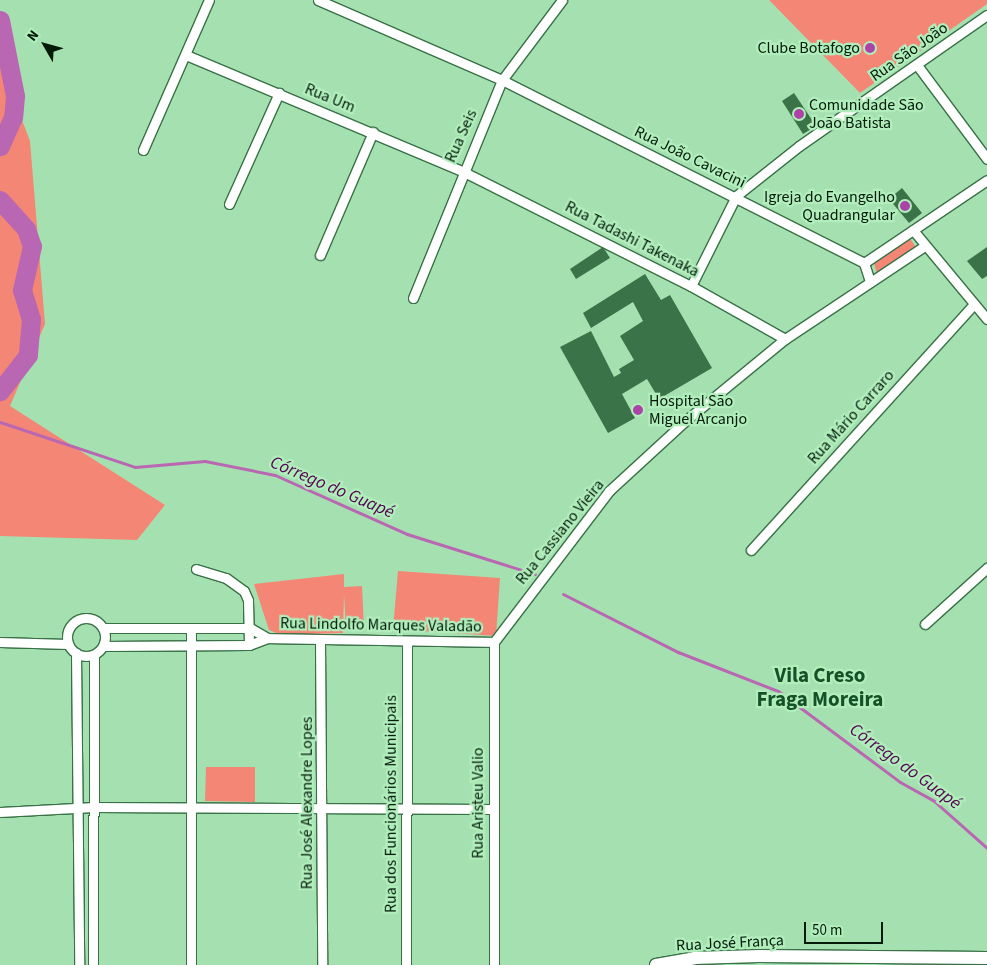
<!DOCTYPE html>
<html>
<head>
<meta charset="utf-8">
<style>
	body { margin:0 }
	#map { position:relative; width:987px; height:965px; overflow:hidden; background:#a5e1b0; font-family:"Source Sans 3",sans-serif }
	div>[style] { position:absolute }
	.green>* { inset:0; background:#f48675 }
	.stream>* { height:3px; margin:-1.5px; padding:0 1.5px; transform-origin:1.5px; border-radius:1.5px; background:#b967b3 }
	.river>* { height:19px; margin:-9.5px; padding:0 9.5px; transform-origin:9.5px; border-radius:9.5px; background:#b967b3 }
	.building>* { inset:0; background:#3a7347 }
	.roads { filter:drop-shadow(1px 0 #387146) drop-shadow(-1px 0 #387146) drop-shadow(0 1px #387146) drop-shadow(0 -1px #387146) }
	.minor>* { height:9px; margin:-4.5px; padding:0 4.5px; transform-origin:4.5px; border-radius:4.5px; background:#fff }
	.minor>.ring { margin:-4.5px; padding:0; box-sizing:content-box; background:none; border:9px solid #fff; border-radius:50% }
	.secondary>* { height:12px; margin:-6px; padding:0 6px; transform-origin:6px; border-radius:6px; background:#fff }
	.dots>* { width:14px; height:14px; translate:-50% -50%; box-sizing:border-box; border:2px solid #b1eebc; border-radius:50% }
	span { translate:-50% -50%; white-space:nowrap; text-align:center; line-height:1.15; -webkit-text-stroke:4.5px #b1eebc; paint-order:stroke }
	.poi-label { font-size:16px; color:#041b0a }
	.right { translate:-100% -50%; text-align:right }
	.left { translate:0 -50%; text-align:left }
	.street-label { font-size:16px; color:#041b0a }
	.water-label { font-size:18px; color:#550452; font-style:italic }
	.district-label { font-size:21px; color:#155127; font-weight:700 }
	.north { position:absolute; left:20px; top:20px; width:50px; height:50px; -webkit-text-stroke:4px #b1eebc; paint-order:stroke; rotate:308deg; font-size:14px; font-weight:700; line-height:20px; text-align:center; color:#041b0a }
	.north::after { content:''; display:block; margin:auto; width:18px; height:22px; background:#041b0a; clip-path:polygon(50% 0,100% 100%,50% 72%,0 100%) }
	.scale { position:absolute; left:804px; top:922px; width:79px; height:22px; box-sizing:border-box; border:2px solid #041b0a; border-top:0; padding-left:6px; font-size:15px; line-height:18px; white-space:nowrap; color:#041b0a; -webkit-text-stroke:4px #b1eebc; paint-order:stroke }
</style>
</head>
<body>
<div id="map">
	<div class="green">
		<div style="clip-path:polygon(769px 0,987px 0,987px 4px,860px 93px)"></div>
		<div style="clip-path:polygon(0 63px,30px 141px,45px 324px,10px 406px,165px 505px,137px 540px,0 536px)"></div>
		<div style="clip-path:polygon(909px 237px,917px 249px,877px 274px,874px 263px)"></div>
		<div style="clip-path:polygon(398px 571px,500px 578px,496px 636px,393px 629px)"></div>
		<div style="clip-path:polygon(344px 574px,344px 587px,362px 586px,364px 628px,346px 629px,344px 594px,343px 633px,281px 635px,269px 630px,254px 584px)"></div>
		<div style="clip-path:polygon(206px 767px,255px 767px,255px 802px,205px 801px)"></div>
	</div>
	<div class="stream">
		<div style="left:0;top:422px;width:142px;rotate:18.4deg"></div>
		<div style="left:135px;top:467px;width:70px;rotate:-4.9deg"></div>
		<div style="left:205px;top:461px;width:71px;rotate:11.3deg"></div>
		<div style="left:275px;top:475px;width:145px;rotate:24.1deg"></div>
		<div style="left:407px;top:534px;width:134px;rotate:17.4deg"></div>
		<div style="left:563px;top:594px;width:129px;rotate:26.8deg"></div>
		<div style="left:678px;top:652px;width:107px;rotate:21.3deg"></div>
		<div style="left:778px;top:691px;width:152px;rotate:36.7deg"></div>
		<div style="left:900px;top:782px;width:39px;rotate:29deg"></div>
		<div style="left:934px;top:801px;width:71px;rotate:41.6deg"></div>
	</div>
	<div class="river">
		<div style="left:0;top:20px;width:77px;rotate:78.8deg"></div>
		<div style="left:15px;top:96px;width:21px;rotate:95deg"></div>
		<div style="left:13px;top:117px;width:32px;rotate:114deg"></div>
		<div style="left:0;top:200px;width:39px;rotate:48deg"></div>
		<div style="left:26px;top:229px;width:18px;rotate:71deg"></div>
		<div style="left:32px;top:246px;width:45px;rotate:102.8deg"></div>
		<div style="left:22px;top:290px;width:30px;rotate:73deg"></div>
		<div style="left:31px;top:319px;width:36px;rotate:95deg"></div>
		<div style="left:28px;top:355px;width:46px;rotate:127.9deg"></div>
	</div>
	<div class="building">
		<div style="clip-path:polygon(794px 93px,816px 126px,803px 134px,782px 101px)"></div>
		<div style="clip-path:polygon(902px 188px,922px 213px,909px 223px,889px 199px)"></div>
		<div style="clip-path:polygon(603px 247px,610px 258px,576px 279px,570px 269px)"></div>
		<div style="clip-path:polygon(987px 247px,987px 276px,982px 279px,967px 261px)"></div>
		<div style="clip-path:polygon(645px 274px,661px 300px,670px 295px,712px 368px,659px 399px,647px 379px,622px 394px,635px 418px,608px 433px,560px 347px,591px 331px,614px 377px,621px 373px,619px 369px,634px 360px,620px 336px,643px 321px,633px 302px,591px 328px,583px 313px)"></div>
	</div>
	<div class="roads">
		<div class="minor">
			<div style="left:318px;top:0;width:201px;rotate:23.5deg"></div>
			<div style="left:502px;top:80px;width:406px;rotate:26.8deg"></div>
			<div style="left:186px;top:55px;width:299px;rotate:22.8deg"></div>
			<div style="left:462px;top:171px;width:256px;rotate:26.7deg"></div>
			<div style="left:691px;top:286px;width:108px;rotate:29.4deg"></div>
			<div style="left:917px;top:65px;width:117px;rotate:53.3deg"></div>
			<div style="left:143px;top:150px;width:164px;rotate:-66.3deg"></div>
			<div style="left:229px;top:204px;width:122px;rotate:-65.8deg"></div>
			<div style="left:913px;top:230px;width:116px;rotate:50.3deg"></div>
			<div style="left:320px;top:255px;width:134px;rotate:-66.7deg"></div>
			<div style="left:864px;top:263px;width:148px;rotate:-34deg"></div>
			<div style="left:864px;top:263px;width:20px;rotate:72deg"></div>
			<div style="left:691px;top:286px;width:101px;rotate:-63.4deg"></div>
			<div style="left:736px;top:196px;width:80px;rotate:-38.4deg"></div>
			<div style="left:799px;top:146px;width:229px;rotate:-34.9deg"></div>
			<div style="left:413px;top:298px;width:235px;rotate:-67.8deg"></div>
			<div style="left:502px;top:80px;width:100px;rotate:-53.1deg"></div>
			<div style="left:751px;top:550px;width:332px;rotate:-47.8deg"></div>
			<div style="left:196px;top:569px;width:31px;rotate:17deg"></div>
			<div style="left:226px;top:578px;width:22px;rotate:36deg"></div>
			<div style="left:244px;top:591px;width:10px;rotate:66deg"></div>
			<div style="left:248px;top:600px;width:45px;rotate:88.7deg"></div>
			<div class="ring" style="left:67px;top:618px;width:29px;height:29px"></div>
			<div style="left:925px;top:624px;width:84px;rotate:-42.1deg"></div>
			<div style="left:103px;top:628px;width:147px"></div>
			<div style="left:250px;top:628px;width:20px;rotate:30deg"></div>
			<div style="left:320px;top:641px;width:324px;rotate:89.6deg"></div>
			<div style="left:0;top:642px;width:68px;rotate:1.7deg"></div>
			<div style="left:494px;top:642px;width:190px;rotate:-52.7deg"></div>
			<div style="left:609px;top:491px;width:103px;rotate:-42.6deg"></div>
			<div style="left:685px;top:421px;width:129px;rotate:-39.4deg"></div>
			<div style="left:785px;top:339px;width:166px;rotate:-33.7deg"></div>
			<div style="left:103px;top:646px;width:146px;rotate:-0.4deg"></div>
			<div style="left:249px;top:645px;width:19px;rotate:-21deg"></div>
			<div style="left:267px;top:638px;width:227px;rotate:1deg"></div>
			<div style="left:76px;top:653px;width:312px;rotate:89.4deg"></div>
			<div style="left:0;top:812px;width:94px;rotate:-3deg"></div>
			<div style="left:94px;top:807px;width:399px;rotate:0.3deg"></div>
			<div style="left:93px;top:965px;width:310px;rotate:-89.8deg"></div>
			<div style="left:191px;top:965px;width:335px;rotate:-90deg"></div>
			<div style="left:406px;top:965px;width:322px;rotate:-89.8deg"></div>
			<div style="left:494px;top:965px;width:323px;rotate:-90deg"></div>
		</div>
		<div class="secondary">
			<div style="left:656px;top:965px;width:39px;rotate:-10deg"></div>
			<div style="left:694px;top:958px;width:65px;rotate:-1.8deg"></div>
			<div style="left:759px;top:956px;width:228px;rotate:0.5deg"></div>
		</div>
	</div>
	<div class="dots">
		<div style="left:870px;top:48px;background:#ac44a7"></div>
		<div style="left:799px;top:114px;background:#ac44a7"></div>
		<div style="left:905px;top:206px;background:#ac44a7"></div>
		<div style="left:638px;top:410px;background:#ac44a7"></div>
	</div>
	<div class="poi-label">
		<span class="right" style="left:860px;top:48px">Clube Botafogo</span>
		<span class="left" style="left:809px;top:114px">Comunidade São<br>João Batista</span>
		<span class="right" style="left:895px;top:206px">Igreja do Evangelho<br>Quadrangular</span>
		<span class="left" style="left:649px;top:410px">Hospital São<br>Miguel Arcanjo</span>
	</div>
	<div class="street-label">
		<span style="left:909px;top:52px;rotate:-35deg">Rua São João</span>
		<span style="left:330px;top:98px;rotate:22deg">Rua Um</span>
		<span style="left:461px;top:136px;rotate:-66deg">Rua Seis</span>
		<span style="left:690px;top:157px;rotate:26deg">Rua João Cavacini</span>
		<span style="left:632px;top:239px;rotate:27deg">Rua Tadashi Takenaka</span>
		<span style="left:851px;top:417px;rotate:-48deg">Rua Mário Carraro</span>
		<span style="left:560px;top:532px;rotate:-51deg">Rua Cassiano Vieira</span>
		<span style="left:381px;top:625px;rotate:1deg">Rua Lindolfo Marques Valadão</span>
		<span style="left:307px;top:803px;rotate:-90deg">Rua José Alexandre Lopes</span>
		<span style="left:478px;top:803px;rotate:-90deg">Rua Aristeu Valio</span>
		<span style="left:391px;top:804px;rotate:-90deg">Rua dos Funcionários Municipais</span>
		<span style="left:730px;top:943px;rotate:-3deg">Rua José França</span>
	</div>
	<div class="water-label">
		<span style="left:332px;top:488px;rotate:23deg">Córrego do Guapé</span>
		<span style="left:905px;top:767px;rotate:36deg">Córrego do Guapé</span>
	</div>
	<div class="district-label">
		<span style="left:820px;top:687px">Vila Creso<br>Fraga Moreira</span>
	</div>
	<div class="north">N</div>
	<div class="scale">50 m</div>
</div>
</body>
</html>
